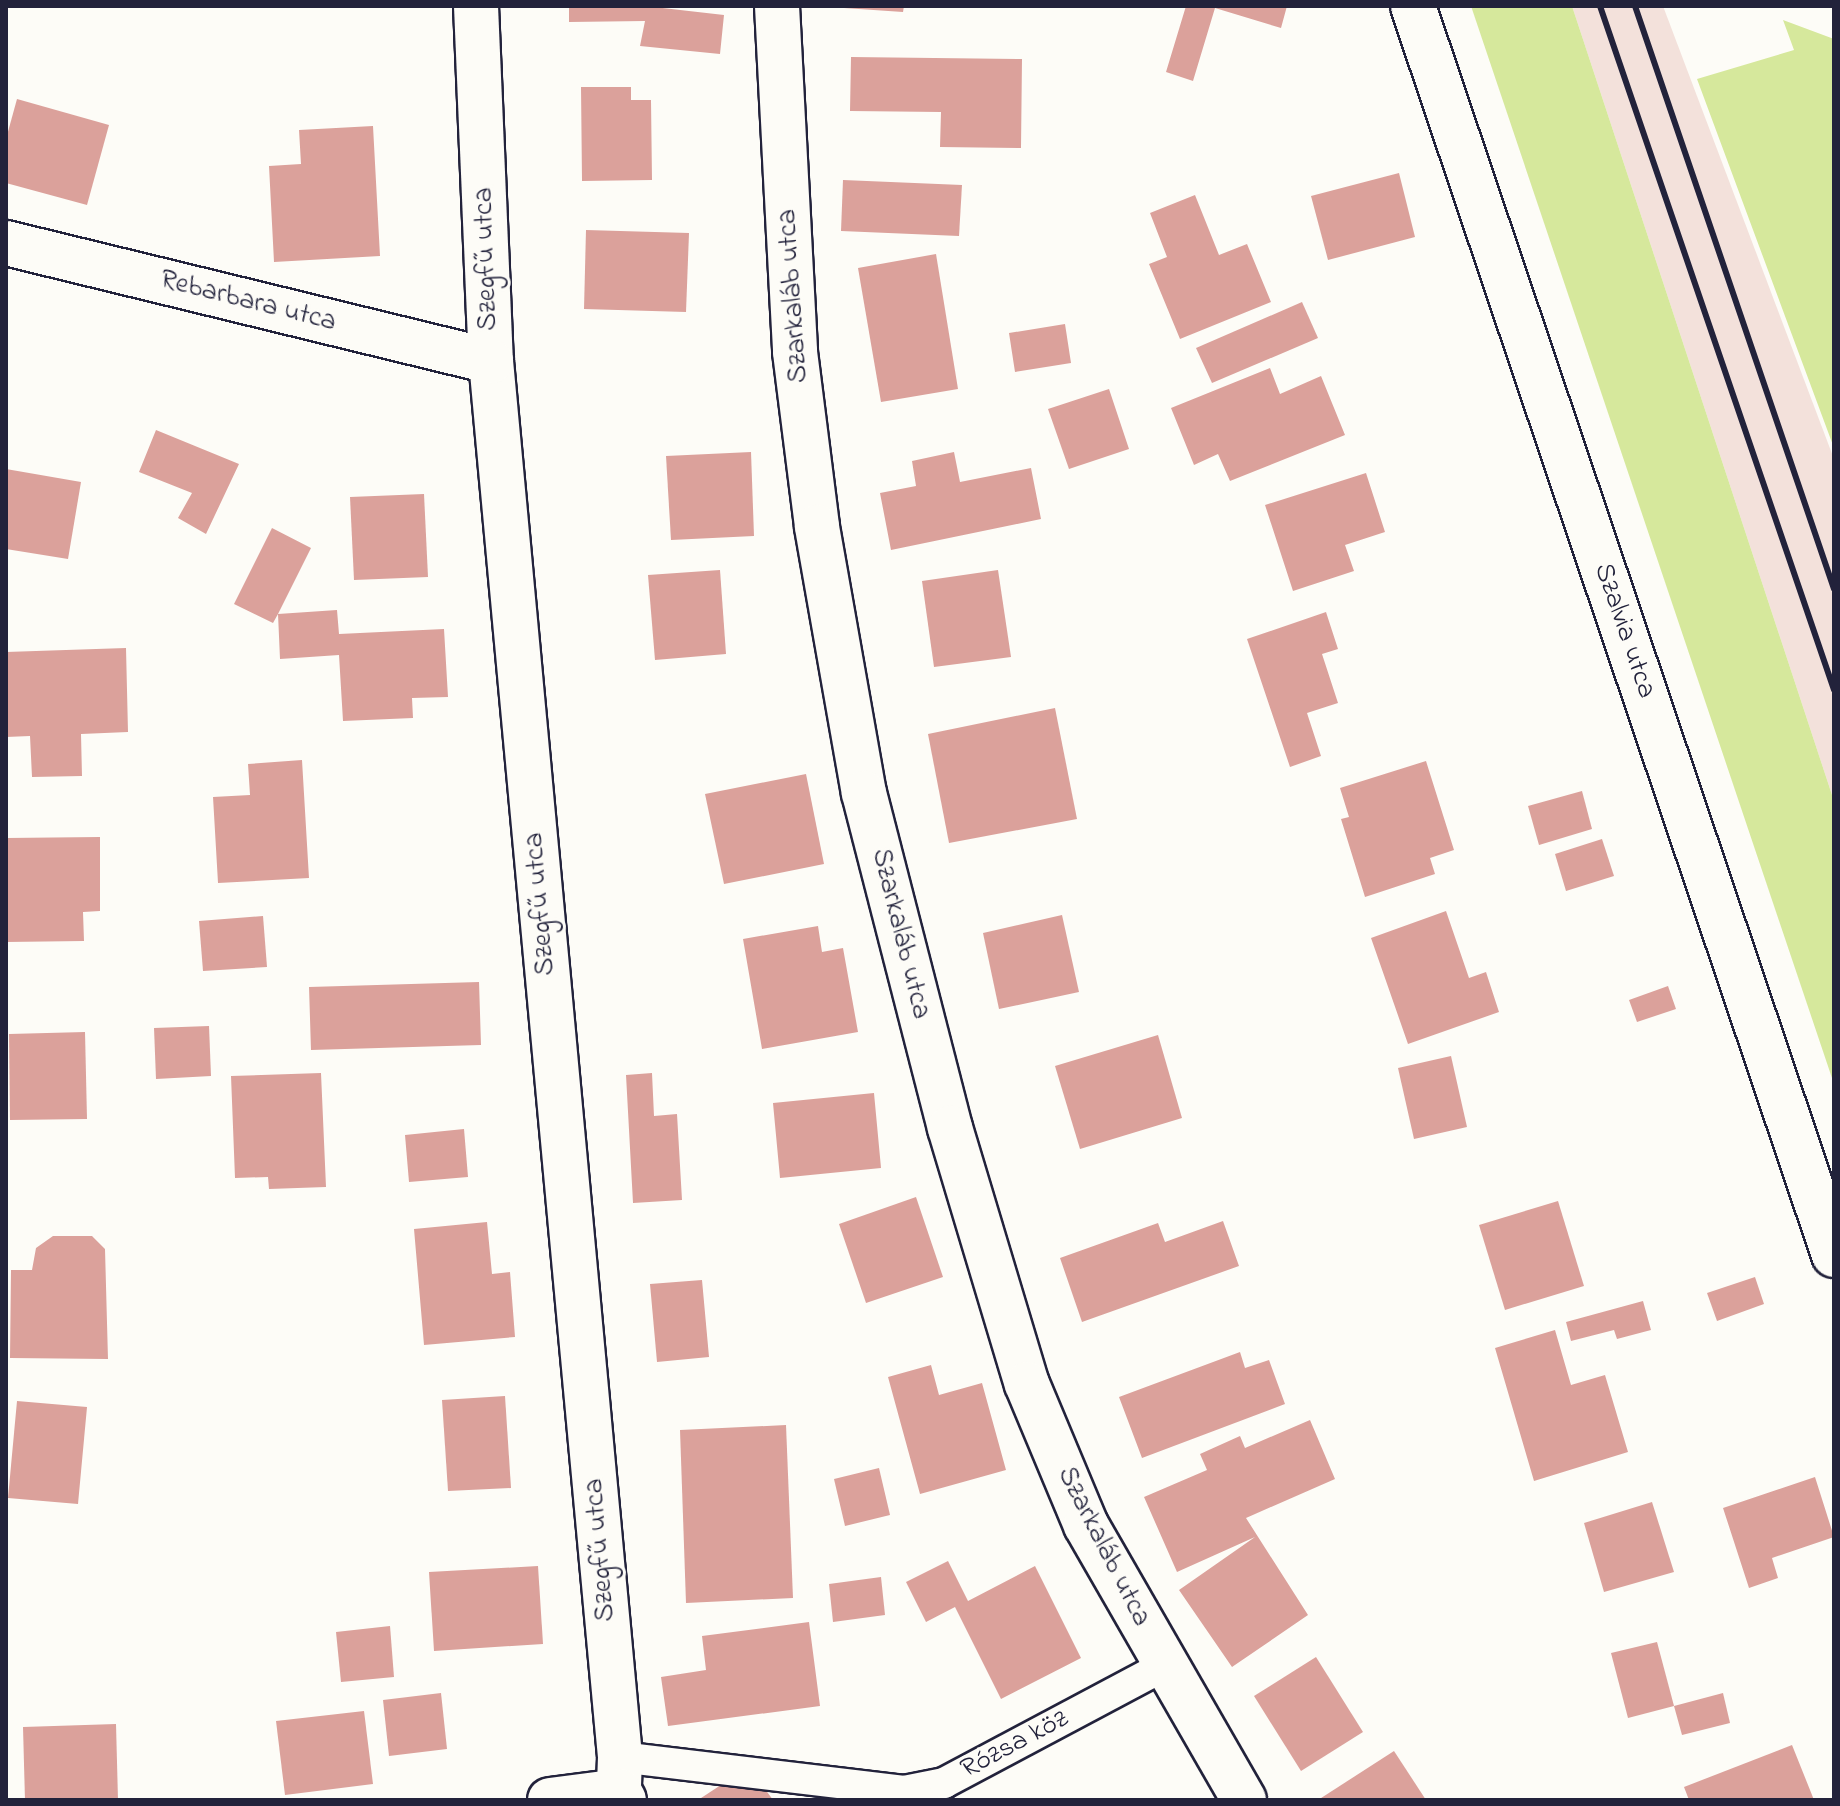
<!DOCTYPE html>
<html>
<head>
<meta charset="utf-8">
<style>
	body { margin:0 }
	#map { position:relative; width:1840px; height:1806px; overflow:hidden; background:#fdfcf7; font-family:"Indie Flower",sans-serif }
	div>[style] { position:absolute }
	.built>* { inset:0; background:#f3e1db }
	.green>* { inset:0; background:#d6e89c }
	.building>* { inset:0; background:#dba19b }
	.roads { filter:drop-shadow(2px 0 #22223b) drop-shadow(-2px 0 #22223b) drop-shadow(0 2px #22223b) drop-shadow(0 -2px #22223b) }
	.lane>* { height:30px; margin:-15px; padding:0 15px; transform-origin:15px; border-radius:15px; background:#fdfcf7 }
	.street>* { height:44px; margin:-22px; padding:0 22px; transform-origin:22px; border-radius:22px; background:#fdfcf7 }
	.rail>* { height:6px; margin:-3px; padding:0 3px; transform-origin:3px; border-radius:3px; background:#22223b }
	span { translate:-50% -50%; white-space:nowrap; text-align:center; line-height:1.15; -webkit-text-stroke:6px #fdfcf7; paint-order:stroke }
	.street-label { font-size:28px; color:#22223b }
	.frame { position:absolute; inset:0; border:8px solid #22223b; pointer-events:none }
</style>
</head>
<body>
<div id="map">
	<div class="built">
		<div style="clip-path:polygon(1572px 6px,1663px 6px,1834px 459px,1834px 801px)"></div>
	</div>
	<div class="green">
		<div style="clip-path:polygon(1471px 6px,1572px 6px,1834px 801px,1834px 1084px)"></div>
		<div style="clip-path:polygon(1783px 20px,1834px 39px,1834px 448px,1697px 79px,1794px 50px)"></div>
	</div>
	<div class="building">
		<div style="clip-path:polygon(569px 6px,645px 6px,724px 15px,720px 54px,640px 46px,645px 21px,569px 22px)"></div>
		<div style="clip-path:polygon(844px 6px,904px 6px,903px 12px,844px 8px)"></div>
		<div style="clip-path:polygon(1186px 6px,1287px 6px,1281px 28px,1215px 8px,1193px 81px,1166px 72px)"></div>
		<div style="clip-path:polygon(851px 57px,1022px 59px,1021px 148px,940px 147px,941px 112px,850px 111px)"></div>
		<div style="clip-path:polygon(581px 87px,631px 87px,631px 100px,651px 100px,652px 180px,582px 181px)"></div>
		<div style="clip-path:polygon(17px 99px,109px 125px,87px 205px,6px 183px,6px 139px)"></div>
		<div style="clip-path:polygon(373px 126px,380px 256px,274px 262px,269px 166px,301px 164px,299px 130px)"></div>
		<div style="clip-path:polygon(1399px 173px,1415px 237px,1328px 260px,1311px 196px)"></div>
		<div style="clip-path:polygon(843px 180px,962px 185px,959px 236px,841px 231px)"></div>
		<div style="clip-path:polygon(1195px 195px,1219px 255px,1247px 244px,1271px 302px,1180px 339px,1149px 264px,1167px 257px,1150px 213px)"></div>
		<div style="clip-path:polygon(586px 230px,689px 233px,686px 312px,584px 309px)"></div>
		<div style="clip-path:polygon(936px 254px,958px 389px,881px 402px,858px 268px)"></div>
		<div style="clip-path:polygon(1302px 302px,1318px 338px,1212px 383px,1196px 348px)"></div>
		<div style="clip-path:polygon(1065px 324px,1071px 363px,1015px 372px,1009px 333px)"></div>
		<div style="clip-path:polygon(1270px 368px,1280px 394px,1321px 376px,1345px 435px,1230px 481px,1218px 454px,1194px 465px,1171px 408px)"></div>
		<div style="clip-path:polygon(1109px 389px,1129px 449px,1069px 469px,1048px 409px)"></div>
		<div style="clip-path:polygon(156px 430px,239px 464px,206px 534px,178px 518px,192px 493px,139px 472px)"></div>
		<div style="clip-path:polygon(751px 452px,754px 536px,671px 540px,666px 456px)"></div>
		<div style="clip-path:polygon(954px 452px,960px 482px,1031px 468px,1041px 519px,891px 550px,880px 493px,916px 486px,912px 461px)"></div>
		<div style="clip-path:polygon(6px 469px,81px 482px,68px 559px,6px 549px)"></div>
		<div style="clip-path:polygon(1366px 473px,1385px 532px,1345px 545px,1354px 571px,1293px 591px,1265px 505px)"></div>
		<div style="clip-path:polygon(424px 494px,428px 577px,354px 580px,350px 497px)"></div>
		<div style="clip-path:polygon(272px 528px,311px 548px,278px 614px,337px 610px,339px 634px,444px 629px,448px 697px,412px 698px,413px 718px,343px 721px,339px 655px,280px 659px,278px 614px,273px 623px,234px 604px)"></div>
		<div style="clip-path:polygon(720px 570px,726px 654px,655px 660px,648px 575px)"></div>
		<div style="clip-path:polygon(998px 570px,1011px 657px,934px 667px,922px 581px)"></div>
		<div style="clip-path:polygon(1326px 612px,1338px 649px,1322px 654px,1338px 703px,1307px 713px,1321px 756px,1290px 767px,1247px 639px)"></div>
		<div style="clip-path:polygon(126px 648px,128px 732px,81px 734px,82px 776px,32px 777px,30px 736px,6px 737px,6px 652px)"></div>
		<div style="clip-path:polygon(1055px 708px,1077px 819px,949px 843px,928px 734px)"></div>
		<div style="clip-path:polygon(302px 760px,309px 878px,218px 883px,213px 797px,250px 795px,248px 764px)"></div>
		<div style="clip-path:polygon(1426px 761px,1454px 850px,1430px 858px,1435px 874px,1365px 897px,1341px 819px,1349px 817px,1340px 788px)"></div>
		<div style="clip-path:polygon(806px 774px,824px 864px,724px 884px,705px 794px)"></div>
		<div style="clip-path:polygon(1582px 791px,1592px 829px,1539px 845px,1528px 806px)"></div>
		<div style="clip-path:polygon(100px 837px,100px 911px,83px 912px,84px 941px,6px 942px,6px 838px)"></div>
		<div style="clip-path:polygon(1602px 839px,1614px 876px,1566px 891px,1555px 854px)"></div>
		<div style="clip-path:polygon(1446px 911px,1469px 978px,1486px 972px,1499px 1012px,1408px 1044px,1371px 938px)"></div>
		<div style="clip-path:polygon(1062px 915px,1079px 992px,999px 1009px,983px 933px)"></div>
		<div style="clip-path:polygon(263px 916px,267px 967px,203px 971px,199px 921px)"></div>
		<div style="clip-path:polygon(818px 926px,822px 952px,843px 948px,858px 1032px,762px 1049px,743px 939px)"></div>
		<div style="clip-path:polygon(479px 982px,481px 1045px,311px 1050px,309px 987px)"></div>
		<div style="clip-path:polygon(1668px 986px,1676px 1009px,1637px 1022px,1629px 1000px)"></div>
		<div style="clip-path:polygon(209px 1026px,211px 1076px,156px 1079px,154px 1028px)"></div>
		<div style="clip-path:polygon(85px 1032px,87px 1119px,10px 1120px,9px 1034px)"></div>
		<div style="clip-path:polygon(1158px 1035px,1182px 1118px,1080px 1149px,1055px 1066px)"></div>
		<div style="clip-path:polygon(1451px 1056px,1467px 1127px,1414px 1139px,1398px 1068px)"></div>
		<div style="clip-path:polygon(321px 1073px,326px 1187px,269px 1189px,268px 1177px,235px 1178px,231px 1076px)"></div>
		<div style="clip-path:polygon(652px 1073px,654px 1116px,677px 1114px,682px 1200px,633px 1203px,626px 1075px)"></div>
		<div style="clip-path:polygon(874px 1093px,881px 1168px,780px 1178px,773px 1103px)"></div>
		<div style="clip-path:polygon(464px 1129px,468px 1177px,409px 1182px,405px 1135px)"></div>
		<div style="clip-path:polygon(916px 1197px,943px 1277px,866px 1303px,839px 1224px)"></div>
		<div style="clip-path:polygon(1558px 1201px,1584px 1286px,1505px 1310px,1479px 1225px)"></div>
		<div style="clip-path:polygon(1223px 1221px,1239px 1266px,1082px 1322px,1060px 1258px,1158px 1223px,1165px 1242px)"></div>
		<div style="clip-path:polygon(487px 1222px,492px 1274px,510px 1272px,515px 1337px,424px 1345px,414px 1229px)"></div>
		<div style="clip-path:polygon(53px 1236px,92px 1236px,105px 1249px,108px 1359px,10px 1358px,11px 1270px,32px 1270px,36px 1248px)"></div>
		<div style="clip-path:polygon(1755px 1277px,1764px 1304px,1717px 1321px,1707px 1293px)"></div>
		<div style="clip-path:polygon(702px 1280px,709px 1357px,657px 1362px,650px 1284px)"></div>
		<div style="clip-path:polygon(1643px 1301px,1651px 1330px,1617px 1339px,1614px 1330px,1571px 1341px,1566px 1322px)"></div>
		<div style="clip-path:polygon(1555px 1330px,1571px 1385px,1605px 1375px,1628px 1452px,1534px 1481px,1495px 1348px)"></div>
		<div style="clip-path:polygon(1240px 1352px,1245px 1368px,1269px 1360px,1285px 1404px,1142px 1458px,1119px 1397px)"></div>
		<div style="clip-path:polygon(931px 1365px,939px 1395px,982px 1383px,1006px 1470px,920px 1494px,888px 1377px)"></div>
		<div style="clip-path:polygon(505px 1396px,511px 1488px,448px 1491px,442px 1400px)"></div>
		<div style="clip-path:polygon(17px 1401px,87px 1407px,78px 1504px,8px 1498px)"></div>
		<div style="clip-path:polygon(1310px 1420px,1335px 1479px,1246px 1518px,1308px 1615px,1232px 1667px,1179px 1590px,1255px 1537px,1177px 1572px,1144px 1497px,1207px 1470px,1200px 1454px,1240px 1436px,1245px 1448px)"></div>
		<div style="clip-path:polygon(786px 1425px,793px 1598px,686px 1603px,680px 1430px)"></div>
		<div style="clip-path:polygon(879px 1468px,890px 1515px,845px 1526px,834px 1479px)"></div>
		<div style="clip-path:polygon(1815px 1477px,1834px 1537px,1772px 1558px,1778px 1578px,1749px 1588px,1723px 1508px)"></div>
		<div style="clip-path:polygon(1652px 1502px,1674px 1572px,1604px 1592px,1584px 1523px)"></div>
		<div style="clip-path:polygon(948px 1561px,968px 1601px,1035px 1566px,1081px 1658px,1001px 1699px,955px 1607px,926px 1622px,906px 1582px)"></div>
		<div style="clip-path:polygon(538px 1566px,543px 1644px,434px 1651px,429px 1572px)"></div>
		<div style="clip-path:polygon(881px 1577px,885px 1615px,833px 1622px,829px 1584px)"></div>
		<div style="clip-path:polygon(809px 1622px,820px 1706px,668px 1726px,661px 1677px,706px 1670px,702px 1636px)"></div>
		<div style="clip-path:polygon(390px 1626px,394px 1677px,341px 1682px,336px 1632px)"></div>
		<div style="clip-path:polygon(1657px 1642px,1674px 1706px,1628px 1718px,1611px 1653px)"></div>
		<div style="clip-path:polygon(1316px 1657px,1363px 1732px,1301px 1771px,1254px 1696px)"></div>
		<div style="clip-path:polygon(441px 1693px,447px 1749px,389px 1756px,383px 1700px)"></div>
		<div style="clip-path:polygon(1723px 1693px,1730px 1723px,1682px 1735px,1674px 1706px)"></div>
		<div style="clip-path:polygon(364px 1711px,373px 1784px,285px 1795px,276px 1721px)"></div>
		<div style="clip-path:polygon(116px 1724px,118px 1800px,25px 1800px,23px 1727px)"></div>
		<div style="clip-path:polygon(1792px 1745px,1814px 1800px,1689px 1800px,1684px 1787px)"></div>
		<div style="clip-path:polygon(1394px 1751px,1426px 1800px,1318px 1800px)"></div>
		<div style="clip-path:polygon(727px 1781px,765px 1789px,773px 1800px,698px 1800px)"></div>
	</div>
	<div class="roads">
		<div class="lane">
			<div style="left:620px;top:1757px;width:286px;rotate:6.8deg"></div>
			<div style="left:904px;top:1791px;width:41px;rotate:-11.3deg"></div>
			<div style="left:944px;top:1783px;width:249px;rotate:-28deg"></div>
		</div>
		<div class="street">
			<div style="left:476px;top:6px;width:355px;rotate:87.6deg"></div>
			<div style="left:491px;top:361px;width:1402px;rotate:84.72deg"></div>
			<div style="left:620px;top:1757px;width:34px;rotate:92deg"></div>
			<div style="left:619px;top:1791px;width:10px;rotate:61deg"></div>
			<div style="left:777px;top:6px;width:346px;rotate:87deg"></div>
			<div style="left:795px;top:352px;width:176px;rotate:82.8deg"></div>
			<div style="left:817px;top:527px;width:270px;rotate:80deg"></div>
			<div style="left:864px;top:793px;width:346px;rotate:75.6deg"></div>
			<div style="left:950px;top:1128px;width:267px;rotate:73.3deg"></div>
			<div style="left:1027px;top:1384px;width:153px;rotate:67.3deg"></div>
			<div style="left:1086px;top:1525px;width:317px;rotate:60.1deg"></div>
			<div style="left:1413px;top:6px;width:1318px;rotate:71.37deg"></div>
			<div style="left:6px;top:243px;width:499px;rotate:13.7deg"></div>
			<div style="left:550px;top:1800px;width:70px;rotate:-7.4deg"></div>
		</div>
	</div>
	<div class="rail">
		<div style="left:1600px;top:6px;width:723px;rotate:71.11deg"></div>
		<div style="left:1635px;top:6px;width:616px;rotate:71.15deg"></div>
	</div>
	<div class="street-label">
		<span style="left:487px;top:259px;rotate:-92deg">Szegfű utca</span>
		<span style="left:794px;top:296px;rotate:-94deg">Szarkaláb utca</span>
		<span style="left:248px;top:302px;rotate:14deg">Rebarbara utca</span>
		<span style="left:1624px;top:631px;rotate:71deg">Szalvia utca</span>
		<span style="left:541px;top:904px;rotate:-95deg">Szegfű utca</span>
		<span style="left:900px;top:934px;rotate:76deg">Szarkaláb utca</span>
		<span style="left:1103px;top:1547px;rotate:63deg">Szarkaláb utca</span>
		<span style="left:601px;top:1550px;rotate:-95deg">Szegfű utca</span>
		<span style="left:1015px;top:1745px;rotate:-28deg">Rózsa köz</span>
	</div>
	<div class="frame"></div>
</div>
</body>
</html>
